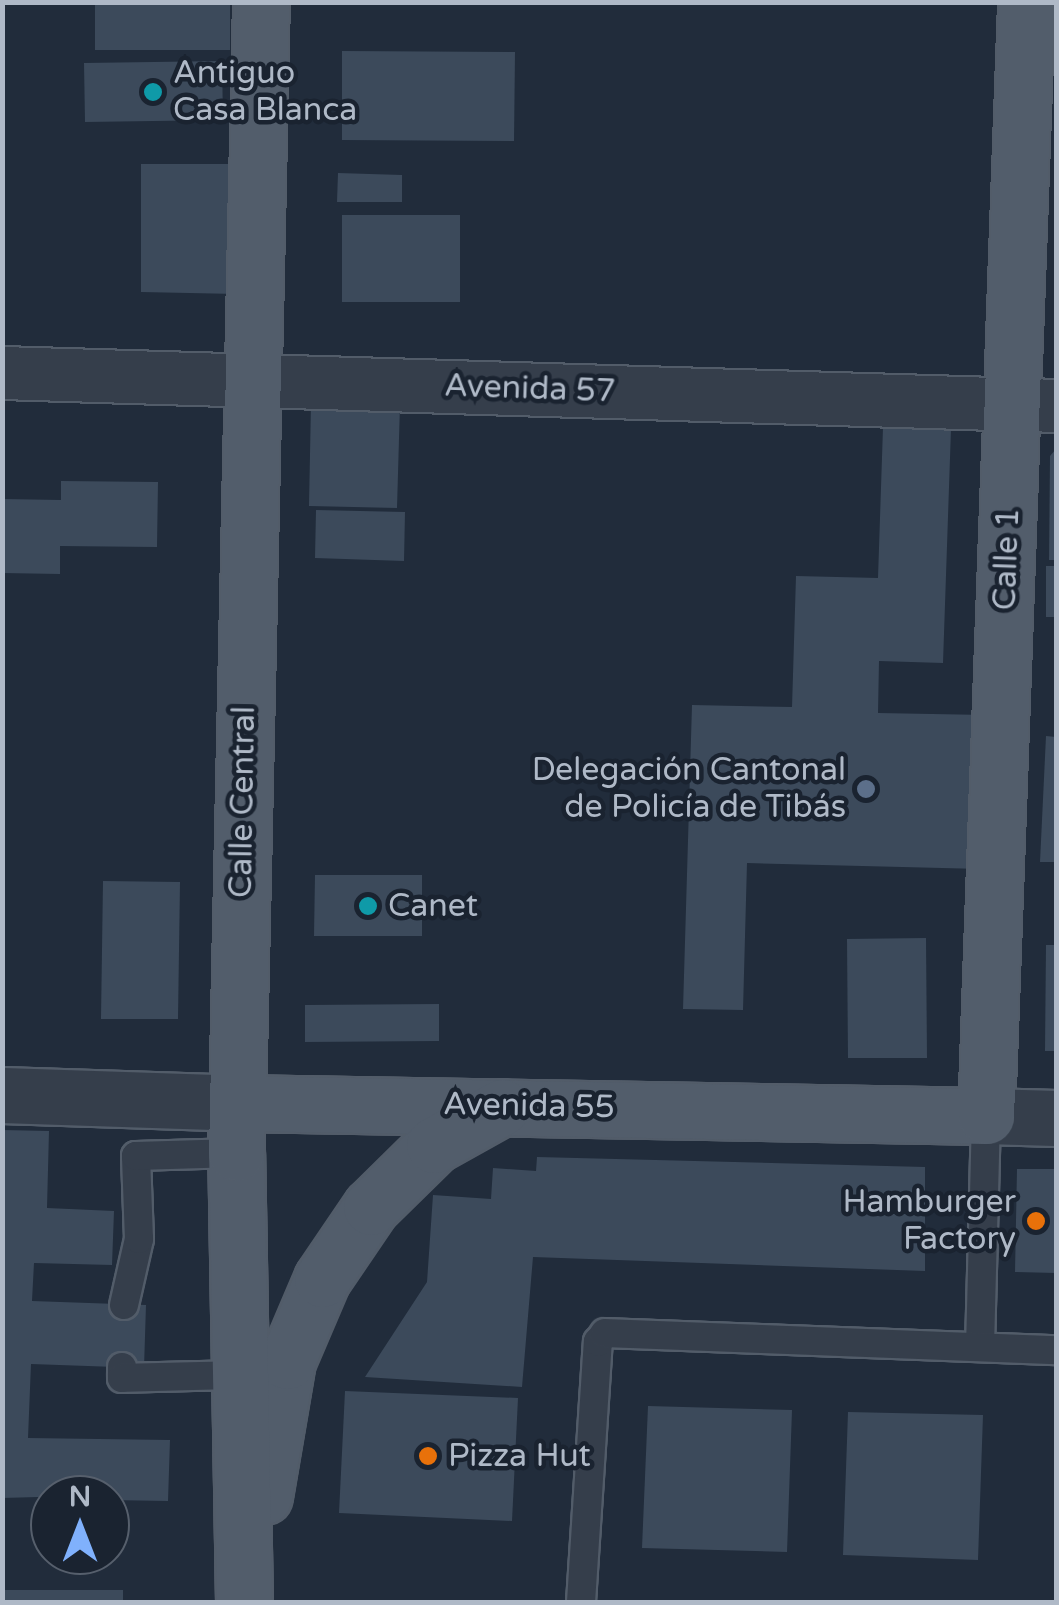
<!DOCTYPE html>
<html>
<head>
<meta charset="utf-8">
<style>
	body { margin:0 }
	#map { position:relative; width:1059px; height:1605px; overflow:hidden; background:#212c3b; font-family:"Varela Round",sans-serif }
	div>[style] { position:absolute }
	.building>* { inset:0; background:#3c4a5b }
	.roads { filter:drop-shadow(2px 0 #525c69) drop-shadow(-2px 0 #525c69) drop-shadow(0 2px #525c69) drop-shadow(0 -2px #525c69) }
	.service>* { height:28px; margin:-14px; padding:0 14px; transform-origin:14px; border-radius:14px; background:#353e4b }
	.minor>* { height:52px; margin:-26px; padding:0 26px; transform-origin:26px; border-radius:26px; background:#353e4b }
	.tertiary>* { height:55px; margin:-27.5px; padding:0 27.5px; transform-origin:27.5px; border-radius:27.5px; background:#353e4b }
	.primary>* { height:55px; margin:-27.5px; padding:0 27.5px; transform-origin:27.5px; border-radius:27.5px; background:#525d6b }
	.dots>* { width:28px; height:28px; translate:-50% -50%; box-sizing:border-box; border:5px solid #1a2330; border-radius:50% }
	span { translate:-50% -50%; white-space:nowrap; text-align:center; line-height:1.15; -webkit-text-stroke:9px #1a2330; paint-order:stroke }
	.poi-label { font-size:32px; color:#afb9c7 }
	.left { translate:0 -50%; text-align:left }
	.right { translate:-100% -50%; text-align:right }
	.street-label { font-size:32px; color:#afb9c7 }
	.frame { position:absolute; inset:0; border:5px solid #afb9c7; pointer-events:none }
	.north { position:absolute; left:30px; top:1475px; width:100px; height:100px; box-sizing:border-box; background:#1a2330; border:2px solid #565f6c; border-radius:50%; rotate:0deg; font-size:28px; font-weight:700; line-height:40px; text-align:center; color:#afb9c7 }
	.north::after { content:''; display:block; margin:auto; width:35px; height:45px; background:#80b1fc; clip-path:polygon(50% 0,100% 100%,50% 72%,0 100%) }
</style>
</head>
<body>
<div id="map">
	<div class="building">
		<div style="clip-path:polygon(95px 2px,230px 2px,230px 50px,95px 50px)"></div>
		<div style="clip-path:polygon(342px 51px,515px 52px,514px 141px,342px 140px)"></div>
		<div style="clip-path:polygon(222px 61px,223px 120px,85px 122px,84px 63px)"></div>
		<div style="clip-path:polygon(141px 164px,241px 164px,237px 294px,141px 292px)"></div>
		<div style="clip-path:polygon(338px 173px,402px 175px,402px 202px,337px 202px)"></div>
		<div style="clip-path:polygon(342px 215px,460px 215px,460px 302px,342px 302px)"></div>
		<div style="clip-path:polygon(311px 403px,400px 404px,397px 508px,309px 506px)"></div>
		<div style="clip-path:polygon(883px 427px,951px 429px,943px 663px,879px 661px,878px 713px,986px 715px,982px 869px,747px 863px,743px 1010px,683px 1009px,692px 705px,792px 707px,796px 576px,878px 578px)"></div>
		<div style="clip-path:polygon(1056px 449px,1056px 560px,1049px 560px,1050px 456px)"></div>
		<div style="clip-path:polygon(61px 481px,158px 482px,157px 547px,60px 546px,60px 574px,2px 573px,2px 499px,61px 500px)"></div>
		<div style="clip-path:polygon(316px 510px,405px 512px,404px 561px,315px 558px)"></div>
		<div style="clip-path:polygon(1046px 566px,1056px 566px,1056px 617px,1046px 617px)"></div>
		<div style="clip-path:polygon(1046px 736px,1056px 737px,1056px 862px,1040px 862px)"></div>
		<div style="clip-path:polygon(315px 875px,422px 875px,422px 936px,314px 936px)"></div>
		<div style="clip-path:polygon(103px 881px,180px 882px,178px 1019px,101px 1019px)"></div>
		<div style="clip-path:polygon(926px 938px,927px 1058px,848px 1058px,847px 939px)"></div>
		<div style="clip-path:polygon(1046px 945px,1056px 945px,1056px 1051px,1045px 1051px)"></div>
		<div style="clip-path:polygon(439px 1004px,439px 1041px,305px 1042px,305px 1005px)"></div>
		<div style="clip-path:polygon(2px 1130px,49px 1131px,47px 1208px,114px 1211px,112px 1265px,34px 1263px,32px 1301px,146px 1305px,144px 1368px,31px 1364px,28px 1438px,170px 1440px,168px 1501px,110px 1500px,110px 1495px,2px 1498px)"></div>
		<div style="clip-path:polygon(537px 1157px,925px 1167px,925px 1271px,533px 1257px,522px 1387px,365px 1377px,427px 1282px,433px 1195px,491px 1199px,493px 1168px,536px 1171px)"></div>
		<div style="clip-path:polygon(1017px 1169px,1056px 1169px,1056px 1273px,1015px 1272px)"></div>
		<div style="clip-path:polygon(345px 1391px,518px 1398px,512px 1521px,339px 1513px)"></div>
		<div style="clip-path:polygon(648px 1406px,792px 1410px,787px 1552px,642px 1548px)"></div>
		<div style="clip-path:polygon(848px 1412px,983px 1415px,978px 1560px,843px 1555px)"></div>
		<div style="clip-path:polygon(2px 1590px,123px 1590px,123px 1602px,2px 1602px)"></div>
	</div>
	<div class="roads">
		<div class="service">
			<div style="left:124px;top:1305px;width:68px;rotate:-77.2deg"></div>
			<div style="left:139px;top:1239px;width:83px;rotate:-92.1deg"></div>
			<div style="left:136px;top:1156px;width:100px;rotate:-1.7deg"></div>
			<div style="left:980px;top:1347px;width:231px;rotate:-88.5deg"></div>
			<div style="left:122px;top:1367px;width:11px;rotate:90deg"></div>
			<div style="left:122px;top:1378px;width:115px;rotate:-1.5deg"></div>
			<div style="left:581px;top:1602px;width:261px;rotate:-86.3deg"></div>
			<div style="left:598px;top:1342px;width:11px;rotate:-52deg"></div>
			<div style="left:605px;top:1333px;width:451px;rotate:2.2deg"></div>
		</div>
		<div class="minor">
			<div style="left:2px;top:373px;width:1055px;rotate:1.79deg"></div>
		</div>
		<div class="tertiary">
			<div style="left:2px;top:1095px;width:235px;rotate:1.9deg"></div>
			<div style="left:986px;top:1116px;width:70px;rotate:1.6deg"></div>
		</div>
		<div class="primary">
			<div style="left:237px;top:1103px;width:749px;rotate:0.99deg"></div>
			<div style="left:986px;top:1116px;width:1115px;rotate:-87.94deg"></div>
			<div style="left:264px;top:1496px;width:137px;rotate:-80.3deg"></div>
			<div style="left:287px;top:1361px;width:89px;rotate:-66.9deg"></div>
			<div style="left:322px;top:1279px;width:87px;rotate:-55.8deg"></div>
			<div style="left:371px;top:1207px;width:88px;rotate:-44.5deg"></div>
			<div style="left:434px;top:1145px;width:78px;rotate:-29.2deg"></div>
			<div style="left:244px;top:1602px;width:449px;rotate:-91deg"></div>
			<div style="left:236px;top:1153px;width:1151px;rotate:-88.76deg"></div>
		</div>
	</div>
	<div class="dots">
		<div style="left:153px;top:92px;background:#0f9aa8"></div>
		<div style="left:866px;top:789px;background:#5c6f8a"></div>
		<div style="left:368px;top:906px;background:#0f9aa8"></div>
		<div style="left:1036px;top:1221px;background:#e8710a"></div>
		<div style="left:428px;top:1456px;background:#e8710a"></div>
	</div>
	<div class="poi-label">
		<span class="left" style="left:173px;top:92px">Antiguo<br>Casa Blanca</span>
		<span class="right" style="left:846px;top:789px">Delegación Cantonal<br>de Policía de Tibás</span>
		<span class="left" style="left:388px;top:906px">Canet</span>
		<span class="right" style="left:1016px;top:1221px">Hamburger<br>Factory</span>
		<span class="left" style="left:448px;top:1456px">Pizza Hut</span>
	</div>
	<div class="street-label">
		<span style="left:530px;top:389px;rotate:2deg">Avenida 57</span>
		<span style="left:1007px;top:559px;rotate:-88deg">Calle 1</span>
		<span style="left:243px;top:802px;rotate:-89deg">Calle Central</span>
		<span style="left:529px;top:1106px;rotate:1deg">Avenida 55</span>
	</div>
	<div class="frame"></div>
	<div class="north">N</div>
</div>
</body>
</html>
